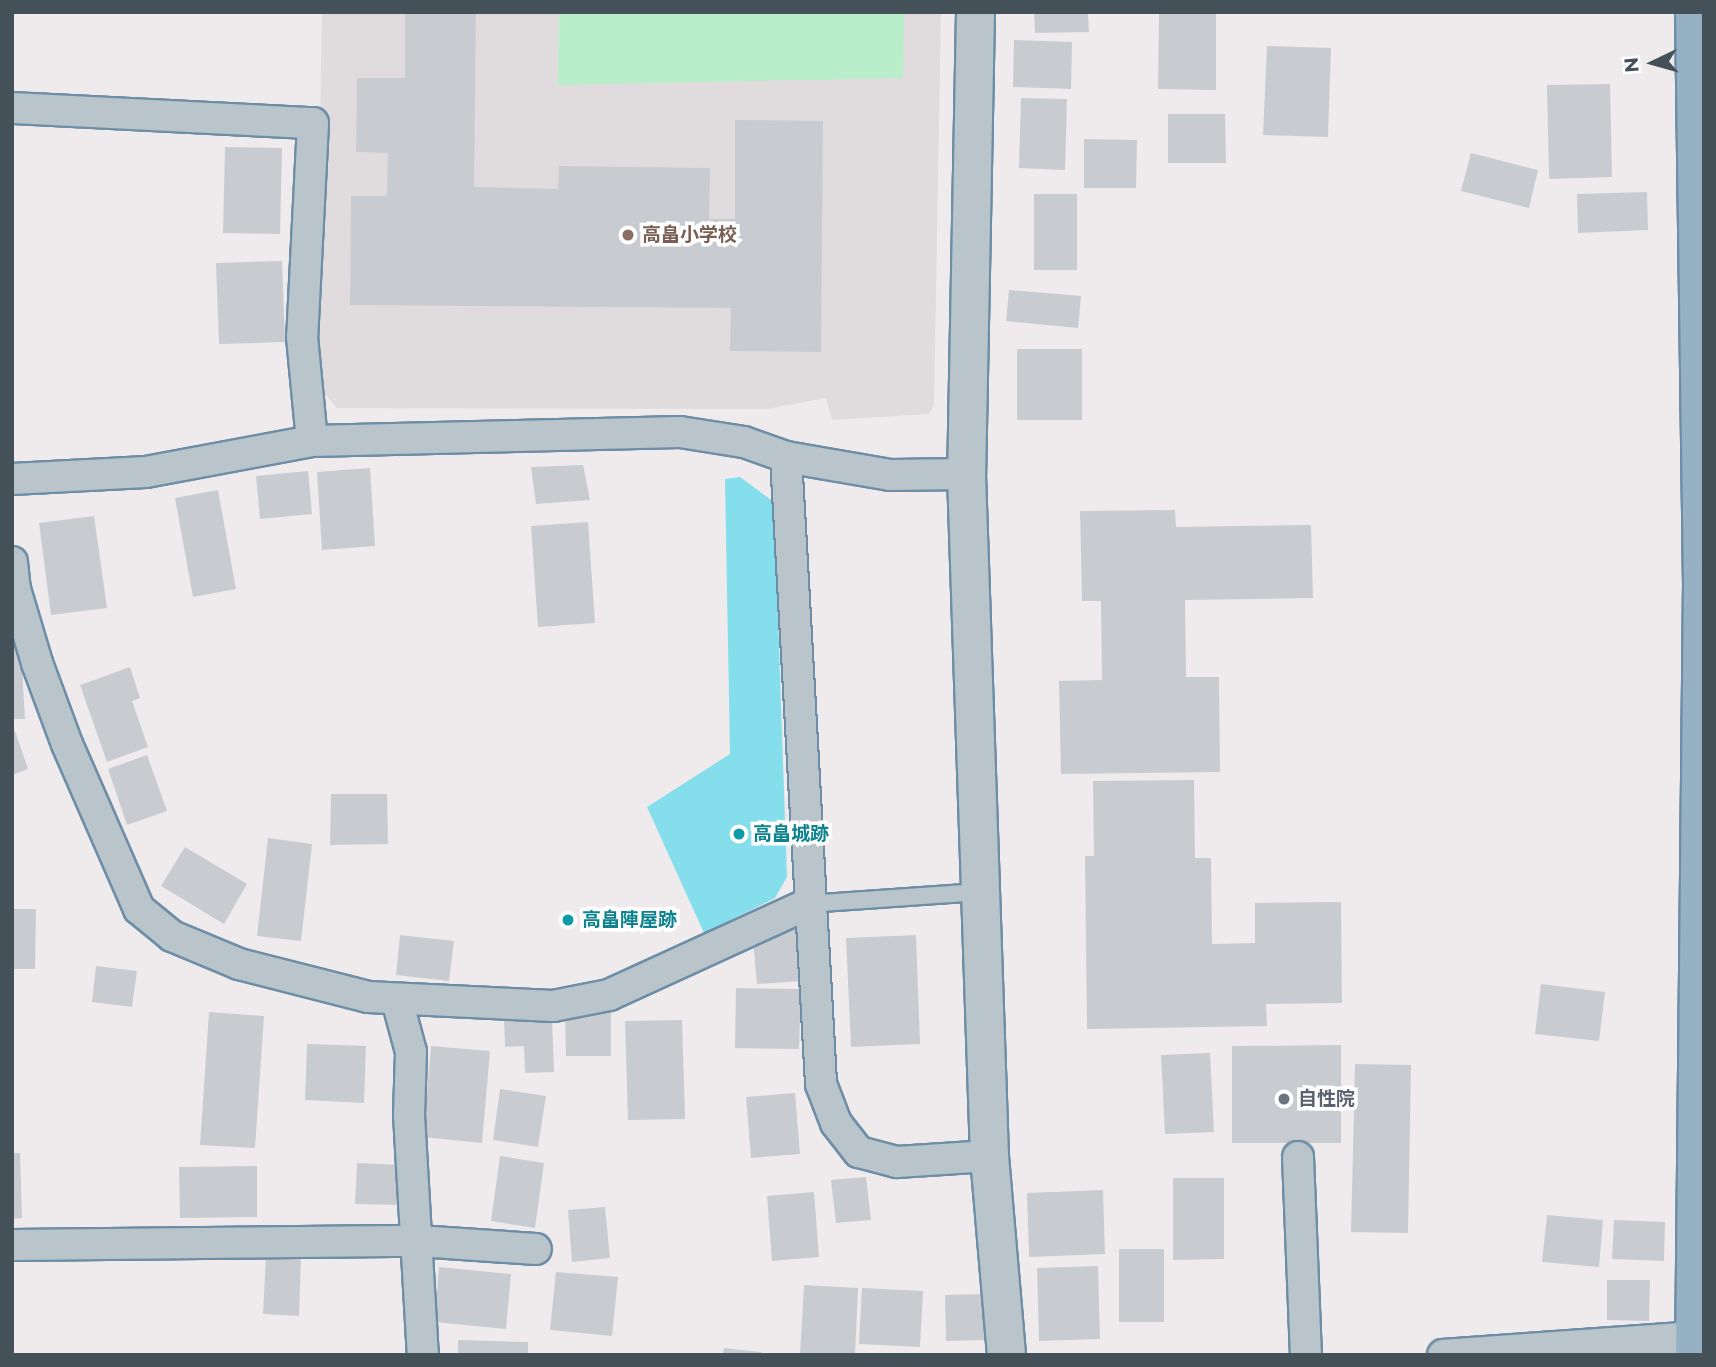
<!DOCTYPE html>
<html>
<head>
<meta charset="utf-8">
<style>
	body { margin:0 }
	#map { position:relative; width:1716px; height:1367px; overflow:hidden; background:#efebec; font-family:Montserrat,"Noto Sans JP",sans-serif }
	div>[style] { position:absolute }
	.education>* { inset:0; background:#e0dcde }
	.green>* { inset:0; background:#b8eec9 }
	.water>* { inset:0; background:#85deeb }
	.building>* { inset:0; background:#c8ccd1 }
	.roads { filter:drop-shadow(2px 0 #6e8ea7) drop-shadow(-2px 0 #6e8ea7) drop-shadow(0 2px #6e8ea7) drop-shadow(0 -2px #6e8ea7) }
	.service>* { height:16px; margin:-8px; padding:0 8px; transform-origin:8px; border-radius:8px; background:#b9c5cb }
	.minor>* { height:30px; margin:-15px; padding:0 15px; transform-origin:15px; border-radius:15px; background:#b9c5cb }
	.tertiary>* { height:37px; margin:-18.5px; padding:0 18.5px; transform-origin:18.5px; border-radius:18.5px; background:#b9c5cb }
	.trunk>* { height:38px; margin:-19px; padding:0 19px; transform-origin:19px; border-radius:19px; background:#96b0c4 }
	.dots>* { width:19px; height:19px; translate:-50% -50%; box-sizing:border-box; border:4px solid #fff; border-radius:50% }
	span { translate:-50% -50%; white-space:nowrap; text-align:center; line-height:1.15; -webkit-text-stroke:7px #fff; paint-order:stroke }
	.education-label { font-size:19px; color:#785e54; font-weight:700 }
	.left { translate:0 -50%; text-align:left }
	.culture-label { font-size:19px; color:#0d838f; font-weight:700 }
	.worship-label { font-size:19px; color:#5b616d; font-weight:700 }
	.frame { position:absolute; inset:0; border:14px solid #445159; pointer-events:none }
	.north { position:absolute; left:1618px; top:28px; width:70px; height:70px; -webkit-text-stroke:5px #fff; paint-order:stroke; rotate:265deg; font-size:19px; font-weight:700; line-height:28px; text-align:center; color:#445159 }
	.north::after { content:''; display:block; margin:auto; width:24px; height:32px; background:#445159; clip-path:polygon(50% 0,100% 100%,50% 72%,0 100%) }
</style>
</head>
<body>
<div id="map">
	<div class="education">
		<div style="clip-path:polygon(322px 12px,941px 12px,934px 405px,929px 414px,832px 420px,826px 398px,767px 409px,337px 408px,322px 391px,316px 356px)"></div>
	</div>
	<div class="green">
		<div style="clip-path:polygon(559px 12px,904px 12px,903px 78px,558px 85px)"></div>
	</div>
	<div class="water">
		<div style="clip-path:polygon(740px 477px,774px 502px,787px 877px,775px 898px,704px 933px,647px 807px,730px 754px,725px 479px)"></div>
	</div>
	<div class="building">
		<div style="clip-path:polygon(405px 12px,476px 12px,474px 187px,558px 189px,559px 166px,710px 168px,709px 219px,735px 219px,735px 120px,823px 121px,821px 352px,730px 351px,731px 308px,350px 305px,351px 196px,387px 196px,388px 153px,356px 152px,357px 78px,405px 78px)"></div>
		<div style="clip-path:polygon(1034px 12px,1088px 12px,1089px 32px,1035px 33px)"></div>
		<div style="clip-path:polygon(1159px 13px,1216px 13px,1216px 90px,1158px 89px)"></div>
		<div style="clip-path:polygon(1014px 40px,1072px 42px,1071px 89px,1013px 87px)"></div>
		<div style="clip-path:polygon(1267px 46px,1331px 48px,1328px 137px,1263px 135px)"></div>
		<div style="clip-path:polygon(1610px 84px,1612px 177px,1549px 179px,1547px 85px)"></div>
		<div style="clip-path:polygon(1021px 98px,1067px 99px,1065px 170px,1019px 168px)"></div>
		<div style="clip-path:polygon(1168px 114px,1225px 114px,1226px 163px,1168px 163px)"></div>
		<div style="clip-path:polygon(1084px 139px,1137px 140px,1136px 188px,1084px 188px)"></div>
		<div style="clip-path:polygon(225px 147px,282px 148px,280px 234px,223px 233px)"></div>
		<div style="clip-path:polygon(1471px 153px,1538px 170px,1529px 208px,1461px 191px)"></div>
		<div style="clip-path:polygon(1647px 192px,1648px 230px,1578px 233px,1577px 194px)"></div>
		<div style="clip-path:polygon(1034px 194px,1077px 194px,1077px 270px,1034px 270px)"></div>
		<div style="clip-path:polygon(282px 261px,285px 342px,219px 344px,216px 263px)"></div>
		<div style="clip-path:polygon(1009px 290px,1081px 296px,1078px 328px,1006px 321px)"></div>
		<div style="clip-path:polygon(1017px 349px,1082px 349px,1082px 420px,1017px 420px)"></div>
		<div style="clip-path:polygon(583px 465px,590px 500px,536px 504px,531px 467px)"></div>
		<div style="clip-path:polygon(370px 468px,375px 546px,322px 550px,317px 472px)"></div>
		<div style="clip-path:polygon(308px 471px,312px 514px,260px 519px,256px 476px)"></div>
		<div style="clip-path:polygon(218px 490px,236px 589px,193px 597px,175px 498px)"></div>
		<div style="clip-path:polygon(1175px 510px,1176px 527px,1311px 525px,1313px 598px,1185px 600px,1186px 677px,1219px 677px,1220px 772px,1061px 774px,1059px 681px,1102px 680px,1101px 601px,1082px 601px,1080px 511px)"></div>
		<div style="clip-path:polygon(94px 516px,107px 608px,51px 615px,39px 523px)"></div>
		<div style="clip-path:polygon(588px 522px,595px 623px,538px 627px,531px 526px)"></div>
		<div style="clip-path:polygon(12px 634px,20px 634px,25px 719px,12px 719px)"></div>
		<div style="clip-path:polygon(130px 667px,140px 698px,132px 701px,148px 747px,107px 762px,80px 685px)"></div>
		<div style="clip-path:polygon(15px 731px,28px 769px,12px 775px,12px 732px)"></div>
		<div style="clip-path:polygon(147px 755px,167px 811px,127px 825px,108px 769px)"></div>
		<div style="clip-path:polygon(1194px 780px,1195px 858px,1211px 858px,1212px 944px,1255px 943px,1255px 903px,1341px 902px,1342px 1003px,1266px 1004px,1267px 1026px,1087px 1029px,1085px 856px,1094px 856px,1093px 781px)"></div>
		<div style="clip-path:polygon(331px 794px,387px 794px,388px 844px,330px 845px)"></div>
		<div style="clip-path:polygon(268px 838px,312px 844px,301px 941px,257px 936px)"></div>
		<div style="clip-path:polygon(185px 847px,247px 884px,224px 924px,161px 886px)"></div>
		<div style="clip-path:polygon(12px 909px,36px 909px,35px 969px,12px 969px)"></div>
		<div style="clip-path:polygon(798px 927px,802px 981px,757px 984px,753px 940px,765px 930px)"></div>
		<div style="clip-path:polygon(400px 935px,454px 941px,449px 981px,396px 975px)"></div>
		<div style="clip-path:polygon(916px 935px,920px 1044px,851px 1047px,846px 938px)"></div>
		<div style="clip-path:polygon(96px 966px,137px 971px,132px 1007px,92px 1002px)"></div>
		<div style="clip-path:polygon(1541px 984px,1605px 992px,1599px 1041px,1535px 1034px)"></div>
		<div style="clip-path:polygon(736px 988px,801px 989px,799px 1049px,735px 1048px)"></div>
		<div style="clip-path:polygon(611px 1011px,611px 1056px,566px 1056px,565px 1012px)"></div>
		<div style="clip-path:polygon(209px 1012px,264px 1016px,255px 1148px,200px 1145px)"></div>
		<div style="clip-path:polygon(552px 1019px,554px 1072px,525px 1073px,524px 1046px,505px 1047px,504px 1020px)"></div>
		<div style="clip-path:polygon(682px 1020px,685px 1119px,628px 1120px,625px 1021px)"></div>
		<div style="clip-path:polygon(307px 1044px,366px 1046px,364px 1103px,305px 1100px)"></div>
		<div style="clip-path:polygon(1341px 1045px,1341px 1143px,1232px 1143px,1232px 1046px)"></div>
		<div style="clip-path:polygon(431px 1046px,490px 1051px,482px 1143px,423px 1137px)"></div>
		<div style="clip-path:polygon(1210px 1053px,1214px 1132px,1165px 1134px,1161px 1055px)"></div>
		<div style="clip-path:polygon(1355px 1064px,1411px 1065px,1408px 1233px,1351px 1232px)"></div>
		<div style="clip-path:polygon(500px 1089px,546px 1096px,538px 1147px,493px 1140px)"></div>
		<div style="clip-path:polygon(795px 1093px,800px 1154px,751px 1158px,746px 1097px)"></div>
		<div style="clip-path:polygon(12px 1153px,20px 1153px,22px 1218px,12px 1219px)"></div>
		<div style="clip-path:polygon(500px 1156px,544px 1163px,535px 1228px,491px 1221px)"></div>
		<div style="clip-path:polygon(357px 1163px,402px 1165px,401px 1205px,355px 1204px)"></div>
		<div style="clip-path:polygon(257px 1166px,257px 1217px,180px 1218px,179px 1167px)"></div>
		<div style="clip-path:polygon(866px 1177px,871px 1220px,836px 1223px,831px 1180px)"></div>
		<div style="clip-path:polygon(1173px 1178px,1224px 1178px,1224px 1259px,1173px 1260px)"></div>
		<div style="clip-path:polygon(1103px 1190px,1105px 1254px,1029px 1257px,1027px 1193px)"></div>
		<div style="clip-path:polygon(814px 1192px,819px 1257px,772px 1261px,767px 1196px)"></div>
		<div style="clip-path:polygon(605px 1207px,610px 1258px,572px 1262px,568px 1210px)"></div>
		<div style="clip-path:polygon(1547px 1215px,1603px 1220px,1599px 1267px,1542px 1262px)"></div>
		<div style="clip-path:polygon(1614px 1220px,1665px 1222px,1664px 1261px,1612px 1259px)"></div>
		<div style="clip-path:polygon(1119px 1249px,1164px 1249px,1164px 1322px,1119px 1322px)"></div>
		<div style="clip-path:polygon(266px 1255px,301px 1256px,299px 1316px,263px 1314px)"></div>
		<div style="clip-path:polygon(1098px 1266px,1100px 1339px,1039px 1341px,1037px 1268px)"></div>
		<div style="clip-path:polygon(439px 1267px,511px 1274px,506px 1329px,434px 1322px)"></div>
		<div style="clip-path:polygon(556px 1272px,618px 1277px,612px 1336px,550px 1330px)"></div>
		<div style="clip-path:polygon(1607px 1280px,1650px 1280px,1649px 1321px,1607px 1320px)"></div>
		<div style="clip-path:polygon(804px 1285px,858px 1288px,855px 1355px,800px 1355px)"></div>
		<div style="clip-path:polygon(862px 1288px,923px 1291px,920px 1347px,859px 1344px)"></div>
		<div style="clip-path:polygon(984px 1294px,985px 1340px,946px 1341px,945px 1295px)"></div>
		<div style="clip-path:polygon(458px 1340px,528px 1342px,528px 1355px,458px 1355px)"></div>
		<div style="clip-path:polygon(724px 1348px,761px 1352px,761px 1355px,723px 1355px)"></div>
	</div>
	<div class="roads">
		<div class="service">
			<div style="left:808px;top:904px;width:171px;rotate:-4deg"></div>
		</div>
		<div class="minor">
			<div style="left:12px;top:108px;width:301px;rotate:2.9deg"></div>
			<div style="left:313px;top:123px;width:214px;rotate:92.9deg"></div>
			<div style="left:302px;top:337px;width:104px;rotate:84.5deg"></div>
			<div style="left:786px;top:457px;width:628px;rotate:86.8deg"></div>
			<div style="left:821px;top:1084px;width:42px;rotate:69deg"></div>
			<div style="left:836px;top:1123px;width:37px;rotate:52deg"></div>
			<div style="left:859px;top:1152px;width:39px;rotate:15deg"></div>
			<div style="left:897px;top:1162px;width:92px;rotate:-3.7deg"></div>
			<div style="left:12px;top:479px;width:134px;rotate:-3deg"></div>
			<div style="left:146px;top:472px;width:169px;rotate:-10.6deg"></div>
			<div style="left:312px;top:441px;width:368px;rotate:-1.4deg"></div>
			<div style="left:680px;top:432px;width:65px;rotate:8.9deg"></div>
			<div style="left:744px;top:442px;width:45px;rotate:19.7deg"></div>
			<div style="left:786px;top:457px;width:106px;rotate:9.8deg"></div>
			<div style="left:890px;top:475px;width:76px;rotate:-0.8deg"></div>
			<div style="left:12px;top:562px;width:27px;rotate:84deg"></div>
			<div style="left:15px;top:589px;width:77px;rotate:73.4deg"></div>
			<div style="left:37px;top:663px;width:86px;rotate:69.7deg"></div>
			<div style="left:67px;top:744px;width:180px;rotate:66.4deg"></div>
			<div style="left:139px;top:909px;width:43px;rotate:39.3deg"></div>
			<div style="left:172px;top:936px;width:73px;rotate:22.7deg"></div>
			<div style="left:239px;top:964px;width:133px;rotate:14.3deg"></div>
			<div style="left:368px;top:997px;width:185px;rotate:2.8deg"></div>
			<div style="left:553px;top:1006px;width:57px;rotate:-11.1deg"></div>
			<div style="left:609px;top:995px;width:219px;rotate:-24.6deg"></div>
			<div style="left:397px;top:1000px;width:54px;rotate:74.9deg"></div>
			<div style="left:411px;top:1052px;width:63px;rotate:91.8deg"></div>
			<div style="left:409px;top:1115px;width:240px;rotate:86.7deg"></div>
			<div style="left:1298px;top:1157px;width:198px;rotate:87.7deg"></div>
			<div style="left:12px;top:1245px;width:406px;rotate:-0.6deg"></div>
			<div style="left:418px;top:1241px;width:118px;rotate:3.9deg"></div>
			<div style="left:1443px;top:1355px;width:253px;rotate:-4.1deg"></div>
		</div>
		<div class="tertiary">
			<div style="left:975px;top:12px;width:462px;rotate:91.1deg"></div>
			<div style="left:966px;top:474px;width:682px;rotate:88.07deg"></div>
			<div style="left:989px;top:1156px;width:200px;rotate:85.1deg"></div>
		</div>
		<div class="trunk">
			<div style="left:1695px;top:12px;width:570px;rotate:89.2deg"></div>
			<div style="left:1703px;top:582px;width:773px;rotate:90.59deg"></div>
		</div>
	</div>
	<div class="dots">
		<div style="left:628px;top:235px;background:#8d6e63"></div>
		<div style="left:739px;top:834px;background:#0f9aa8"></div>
		<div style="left:568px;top:920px;background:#0f9aa8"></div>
		<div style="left:1284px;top:1099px;background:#6b7280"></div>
	</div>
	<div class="education-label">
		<span class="left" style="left:642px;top:235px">高畠小学校</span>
	</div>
	<div class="culture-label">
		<span class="left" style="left:753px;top:834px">高畠城跡</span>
		<span class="left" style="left:582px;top:920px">高畠陣屋跡</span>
	</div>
	<div class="worship-label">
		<span class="left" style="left:1298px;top:1099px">自性院</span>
	</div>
	<div class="frame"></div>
	<div class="north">N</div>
</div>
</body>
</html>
